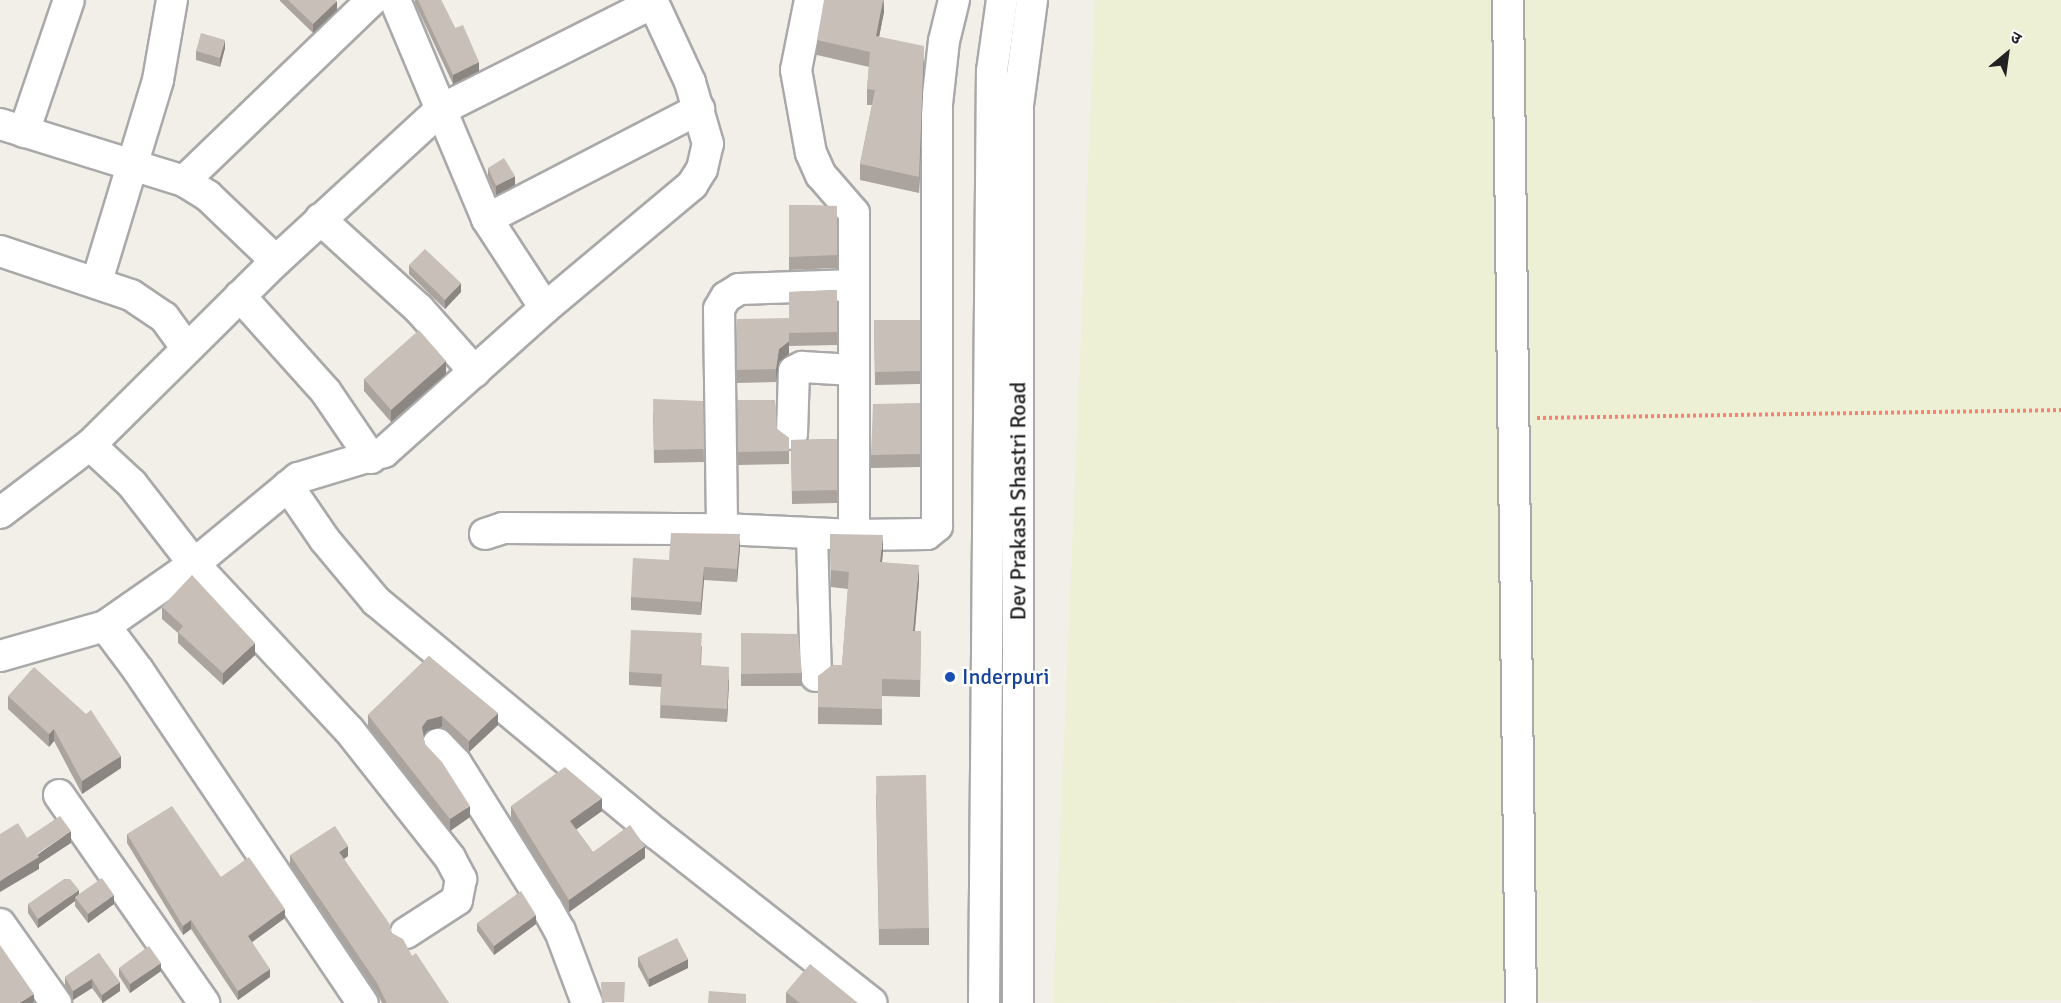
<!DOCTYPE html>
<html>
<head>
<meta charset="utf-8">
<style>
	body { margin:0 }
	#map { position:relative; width:2061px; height:1003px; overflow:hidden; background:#f2efe9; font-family:Signika,"Noto Sans Devanagari",sans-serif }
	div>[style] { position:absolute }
	.farmland>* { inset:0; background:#eef0d5 }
	.path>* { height:4px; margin-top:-2px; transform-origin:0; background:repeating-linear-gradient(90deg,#fa8072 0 3px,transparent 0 6px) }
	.roads { filter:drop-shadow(2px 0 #a9a9a9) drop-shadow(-2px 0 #a9a9a9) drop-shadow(0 2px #a9a9a9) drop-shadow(0 -2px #a9a9a9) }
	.minor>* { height:30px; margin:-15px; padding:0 15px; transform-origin:15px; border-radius:15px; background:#fff }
	.wall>* { inset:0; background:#aba49e }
	.shaded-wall>* { inset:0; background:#8b8681 }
	.building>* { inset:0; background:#c7bfb8 }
	.dots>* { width:16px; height:16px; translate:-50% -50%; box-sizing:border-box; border:3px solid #fff; border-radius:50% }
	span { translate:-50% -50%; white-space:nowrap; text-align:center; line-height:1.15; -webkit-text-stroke:5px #fff; paint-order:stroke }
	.street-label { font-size:22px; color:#222 }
	.transit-label { font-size:22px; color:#164399 }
	.left { translate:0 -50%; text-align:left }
	.north { position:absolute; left:1977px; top:24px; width:60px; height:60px; -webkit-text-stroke:4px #fff; paint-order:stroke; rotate:29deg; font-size:16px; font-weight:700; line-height:24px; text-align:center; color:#222 }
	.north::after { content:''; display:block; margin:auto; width:21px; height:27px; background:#222; clip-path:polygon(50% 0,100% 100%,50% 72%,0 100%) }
</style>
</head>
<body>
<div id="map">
	<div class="farmland">
		<div style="clip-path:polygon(1095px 0,2061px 0,2061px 1000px,1053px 1003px)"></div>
	</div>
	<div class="path">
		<div style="left:1537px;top:418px;width:524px;rotate:-0.87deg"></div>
	</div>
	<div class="roads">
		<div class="minor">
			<div style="left:395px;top:0;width:238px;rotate:67.2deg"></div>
			<div style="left:487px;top:219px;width:106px;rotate:56.9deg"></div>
			<div style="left:810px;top:0;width:71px;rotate:101.3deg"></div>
			<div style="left:796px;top:70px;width:84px;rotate:79.8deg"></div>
			<div style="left:811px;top:153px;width:24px;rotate:66deg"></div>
			<div style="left:821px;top:175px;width:50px;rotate:49deg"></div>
			<div style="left:854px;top:213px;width:322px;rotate:90deg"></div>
			<div style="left:854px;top:535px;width:73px;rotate:-0.8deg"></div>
			<div style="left:927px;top:534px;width:13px;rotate:-39deg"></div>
			<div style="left:937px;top:526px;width:422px;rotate:-90deg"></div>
			<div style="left:937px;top:104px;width:63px;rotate:-83.7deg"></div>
			<div style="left:944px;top:41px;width:42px;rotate:-76.3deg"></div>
			<div style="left:1508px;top:0;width:1003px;rotate:89.26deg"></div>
			<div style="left:0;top:124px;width:193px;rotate:17.2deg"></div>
			<div style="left:184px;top:181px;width:28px;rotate:32deg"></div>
			<div style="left:208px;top:196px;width:94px;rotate:43.7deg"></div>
			<div style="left:24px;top:132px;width:139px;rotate:-71.2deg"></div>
			<div style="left:184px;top:181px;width:261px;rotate:-43.9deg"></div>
			<div style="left:320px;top:219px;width:134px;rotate:42.3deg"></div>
			<div style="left:419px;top:309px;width:84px;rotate:48.4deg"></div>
			<div style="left:487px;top:219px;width:239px;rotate:-27.4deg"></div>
			<div style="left:0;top:251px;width:138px;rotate:18.6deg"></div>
			<div style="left:131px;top:295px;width:40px;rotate:34deg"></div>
			<div style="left:164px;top:317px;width:39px;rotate:54deg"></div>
			<div style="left:97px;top:281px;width:210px;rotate:-73.1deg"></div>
			<div style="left:158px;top:80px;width:81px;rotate:-80.1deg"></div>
			<div style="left:854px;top:285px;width:115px;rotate:178deg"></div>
			<div style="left:739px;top:289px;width:15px;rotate:148deg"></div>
			<div style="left:726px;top:297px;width:14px;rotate:120deg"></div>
			<div style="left:719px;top:309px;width:220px;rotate:89.2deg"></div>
			<div style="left:722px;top:529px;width:132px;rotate:2.6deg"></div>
			<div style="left:240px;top:296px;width:129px;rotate:48.1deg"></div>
			<div style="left:326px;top:392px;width:80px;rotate:55.7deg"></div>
			<div style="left:792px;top:434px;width:63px;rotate:-88.2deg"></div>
			<div style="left:794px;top:371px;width:9px;rotate:-27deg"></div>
			<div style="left:802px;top:367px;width:52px;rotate:3.3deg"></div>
			<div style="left:90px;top:445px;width:57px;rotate:42.9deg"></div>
			<div style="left:132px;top:484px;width:101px;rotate:52.2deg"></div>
			<div style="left:194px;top:564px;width:227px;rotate:47deg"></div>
			<div style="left:349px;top:730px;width:163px;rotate:51.7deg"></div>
			<div style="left:450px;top:858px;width:24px;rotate:62deg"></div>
			<div style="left:461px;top:879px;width:21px;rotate:101deg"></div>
			<div style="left:457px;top:900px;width:61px;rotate:147.1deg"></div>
			<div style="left:288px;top:486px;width:65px;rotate:55.6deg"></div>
			<div style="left:325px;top:540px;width:80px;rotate:50.1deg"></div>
			<div style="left:376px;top:601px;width:365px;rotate:39.7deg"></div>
			<div style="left:657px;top:834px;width:273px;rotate:38.2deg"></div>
			<div style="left:0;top:513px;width:113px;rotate:-37.1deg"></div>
			<div style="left:90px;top:445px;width:262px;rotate:-44.7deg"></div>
			<div style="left:276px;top:261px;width:223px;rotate:-42.6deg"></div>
			<div style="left:440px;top:110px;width:238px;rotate:-26.7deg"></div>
			<div style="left:485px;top:534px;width:19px;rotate:-18deg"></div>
			<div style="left:503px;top:528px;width:219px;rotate:0.3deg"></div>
			<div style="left:812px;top:535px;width:141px;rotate:88.4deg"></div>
			<div style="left:105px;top:626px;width:108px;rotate:-34.9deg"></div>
			<div style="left:194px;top:564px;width:135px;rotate:-39.6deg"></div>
			<div style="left:298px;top:478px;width:90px;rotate:-16.8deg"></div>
			<div style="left:384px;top:452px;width:216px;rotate:-41.8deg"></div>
			<div style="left:545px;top:308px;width:192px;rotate:-39.9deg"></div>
			<div style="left:692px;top:185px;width:19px;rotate:-58deg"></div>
			<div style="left:702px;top:169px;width:26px;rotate:-77deg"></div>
			<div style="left:708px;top:144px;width:65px;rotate:-106.2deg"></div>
			<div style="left:690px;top:82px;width:90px;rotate:-114.9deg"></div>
			<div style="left:0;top:656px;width:109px;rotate:-15.9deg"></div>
			<div style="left:105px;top:626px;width:55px;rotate:53.1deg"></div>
			<div style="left:138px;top:670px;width:402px;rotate:56deg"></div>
			<div style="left:438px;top:744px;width:26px;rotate:47deg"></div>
			<div style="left:456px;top:763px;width:171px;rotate:57.9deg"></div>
			<div style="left:547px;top:908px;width:26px;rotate:61deg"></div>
			<div style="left:560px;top:931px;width:77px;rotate:69.4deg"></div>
			<div style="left:59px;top:795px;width:254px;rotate:55.1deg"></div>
			<div style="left:0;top:924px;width:97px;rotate:54.7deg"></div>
			<div style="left:984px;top:1003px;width:932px;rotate:-89.51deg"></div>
			<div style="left:992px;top:71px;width:72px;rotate:-82deg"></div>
			<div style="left:1018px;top:1003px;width:898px;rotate:-90deg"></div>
			<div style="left:1018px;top:105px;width:106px;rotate:-82.4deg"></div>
		</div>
	</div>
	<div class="wall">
		<div style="clip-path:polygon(280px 0,335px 0,337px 10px,313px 33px,280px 1px)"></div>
		<div style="clip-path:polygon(415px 0,441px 0,455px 28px,479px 71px,453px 84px,415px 3px)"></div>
		<div style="clip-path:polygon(884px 0,884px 12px,879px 37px,924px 62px,919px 193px,860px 180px,860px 164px,872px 105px,867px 105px,867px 89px,869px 67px,817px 55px,817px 40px)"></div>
		<div style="clip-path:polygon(225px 48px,220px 67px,196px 60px,196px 51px)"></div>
		<div style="clip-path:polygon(488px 168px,515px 185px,496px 195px,488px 176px)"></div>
		<div style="clip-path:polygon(789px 205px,837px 206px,837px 268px,789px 270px)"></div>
		<div style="clip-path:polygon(409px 265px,461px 292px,445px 309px,409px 274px)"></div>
		<div style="clip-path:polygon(837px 290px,837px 345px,789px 346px,789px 292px)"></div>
		<div style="clip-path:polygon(737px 319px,789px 354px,779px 362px,776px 382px,737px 383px)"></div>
		<div style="clip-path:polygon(874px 320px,920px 320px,920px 384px,875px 385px)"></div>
		<div style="clip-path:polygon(446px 374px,391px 422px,364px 391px,364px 379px)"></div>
		<div style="clip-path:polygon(738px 400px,789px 438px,789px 464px,738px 465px)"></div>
		<div style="clip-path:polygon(703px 401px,704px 462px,654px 463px,653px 412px)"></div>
		<div style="clip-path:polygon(920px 403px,920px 467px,871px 468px,871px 455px)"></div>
		<div style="clip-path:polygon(837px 439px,837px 503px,792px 504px,791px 440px)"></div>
		<div style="clip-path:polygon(830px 534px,883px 552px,882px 562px,919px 582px,915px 631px,921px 631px,920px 697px,882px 696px,882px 725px,818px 724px,818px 676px,842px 665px,848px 589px,831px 587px)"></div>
		<div style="clip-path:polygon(740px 547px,737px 582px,704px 580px,701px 615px,631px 610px,631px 597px,669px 560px)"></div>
		<div style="clip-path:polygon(162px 607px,255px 655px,223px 685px,178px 643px,178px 633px,162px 619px)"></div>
		<div style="clip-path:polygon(741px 633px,802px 673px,802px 686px,741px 686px)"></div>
		<div style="clip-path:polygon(702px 646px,701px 665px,729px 680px,727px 722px,660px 718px,661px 687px,629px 685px,629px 672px)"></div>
		<div style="clip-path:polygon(429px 656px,498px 725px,469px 752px,442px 727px,427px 731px,423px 736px,425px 744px,470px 817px,450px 831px,368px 726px,368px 715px)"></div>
		<div style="clip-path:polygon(8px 696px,86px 714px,121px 768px,82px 794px,54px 741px,49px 747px,8px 709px)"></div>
		<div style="clip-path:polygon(876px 793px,929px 928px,929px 945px,879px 945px)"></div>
		<div style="clip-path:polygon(511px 806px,602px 811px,576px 829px,593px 852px,645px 858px,569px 912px,511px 818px)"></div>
		<div style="clip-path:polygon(127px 834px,221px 877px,285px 918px,252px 942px,270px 977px,238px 1000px,191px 929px,183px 935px,127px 843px)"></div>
		<div style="clip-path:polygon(290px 855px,348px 856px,344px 859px,392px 933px,412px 956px,449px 1003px,382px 1003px,377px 993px,290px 865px)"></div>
		<div style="clip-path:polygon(79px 895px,114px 904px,88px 923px,75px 906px,75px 901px,38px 928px,28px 913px,28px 904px)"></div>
		<div style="clip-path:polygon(477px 923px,536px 924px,494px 955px,477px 931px)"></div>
		<div style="clip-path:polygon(99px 953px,120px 991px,103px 1003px,92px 988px,73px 1000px,65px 986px,65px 977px)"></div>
		<div style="clip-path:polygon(638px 957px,688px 968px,649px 987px,638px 966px)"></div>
		<div style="clip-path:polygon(119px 968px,161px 971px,130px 993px,119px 976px)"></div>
		<div style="clip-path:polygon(786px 992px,858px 1003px,786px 1003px)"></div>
	</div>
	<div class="shaded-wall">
		<div style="clip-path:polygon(883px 0,884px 12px,876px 52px,876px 36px)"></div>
		<div style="clip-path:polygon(337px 1px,337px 10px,313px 33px,313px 24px)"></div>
		<div style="clip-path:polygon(225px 40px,225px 48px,220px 67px,220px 58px)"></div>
		<div style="clip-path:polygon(924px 46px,924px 62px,919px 193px,919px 177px)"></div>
		<div style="clip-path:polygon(479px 62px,479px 71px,453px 84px,453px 75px)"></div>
		<div style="clip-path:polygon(515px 176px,515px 185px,496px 195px,496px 186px)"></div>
		<div style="clip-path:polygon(461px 283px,461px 292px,445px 309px,445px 300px)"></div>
		<div style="clip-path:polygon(789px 341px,789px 354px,779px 362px,776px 382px,776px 369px,779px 349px)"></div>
		<div style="clip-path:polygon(446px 361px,446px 374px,391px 422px,391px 410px)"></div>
		<div style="clip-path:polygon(740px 534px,740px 547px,737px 582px,737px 569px)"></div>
		<div style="clip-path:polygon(883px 535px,883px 552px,880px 579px,880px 562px)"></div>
		<div style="clip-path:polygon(919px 565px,919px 582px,913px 648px,913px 631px)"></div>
		<div style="clip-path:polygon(704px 567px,704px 580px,701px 615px,701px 602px)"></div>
		<div style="clip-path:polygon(255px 643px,255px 655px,223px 685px,223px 673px)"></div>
		<div style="clip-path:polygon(729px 667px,729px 680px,727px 722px,727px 709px)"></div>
		<div style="clip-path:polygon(498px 713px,498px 725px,469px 752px,469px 741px)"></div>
		<div style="clip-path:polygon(442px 716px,442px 727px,427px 731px,422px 739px,422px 727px,427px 720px)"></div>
		<div style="clip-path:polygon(54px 729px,54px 741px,49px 747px,49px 734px)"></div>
		<div style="clip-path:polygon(121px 756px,121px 768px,82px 794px,82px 781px)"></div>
		<div style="clip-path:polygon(602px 798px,602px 811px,570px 834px,570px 821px)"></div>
		<div style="clip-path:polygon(470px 806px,470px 817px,450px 831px,450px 819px)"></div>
		<div style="clip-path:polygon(71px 831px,71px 843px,39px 864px,39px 869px,0 892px,0 881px)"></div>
		<div style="clip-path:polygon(348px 846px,348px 856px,339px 862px,339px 852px)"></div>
		<div style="clip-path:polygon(645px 846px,645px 858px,569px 912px,569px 900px)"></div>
		<div style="clip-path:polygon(79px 890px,79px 899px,75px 897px,75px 901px,38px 928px,38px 919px)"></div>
		<div style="clip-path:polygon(114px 895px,114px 904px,88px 923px,88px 914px)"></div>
		<div style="clip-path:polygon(285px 909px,285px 918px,248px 945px,248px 936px)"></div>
		<div style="clip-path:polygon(536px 915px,536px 924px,494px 955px,494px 946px)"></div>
		<div style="clip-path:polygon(191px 920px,191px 929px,183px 935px,183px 926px)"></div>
		<div style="clip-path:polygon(688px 959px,688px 968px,649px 987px,649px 979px)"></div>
		<div style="clip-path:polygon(161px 963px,161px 971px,130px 993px,130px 984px)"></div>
		<div style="clip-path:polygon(270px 969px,270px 977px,238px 1000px,238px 991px)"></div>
		<div style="clip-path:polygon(92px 979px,92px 988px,73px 1000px,73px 991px)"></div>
		<div style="clip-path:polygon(120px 982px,120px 991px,102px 1003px,102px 995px)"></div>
		<div style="clip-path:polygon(34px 994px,34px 1002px,33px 1003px,19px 1003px)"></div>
	</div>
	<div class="building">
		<div style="clip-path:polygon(288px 0,335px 0,337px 1px,313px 24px)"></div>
		<div style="clip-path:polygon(418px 0,441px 0,455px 28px,463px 25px,479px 62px,453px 75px)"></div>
		<div style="clip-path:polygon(824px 0,883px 0,876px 36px,924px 46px,919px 177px,860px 164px,875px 90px,867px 89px,870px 52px,817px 40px)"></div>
		<div style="clip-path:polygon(201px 33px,225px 40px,220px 58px,196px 51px)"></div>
		<div style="clip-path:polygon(504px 158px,515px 176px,496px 186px,488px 168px)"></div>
		<div style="clip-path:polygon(789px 205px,837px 206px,837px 255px,789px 257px)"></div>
		<div style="clip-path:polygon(425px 249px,461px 283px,445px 300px,409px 265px)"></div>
		<div style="clip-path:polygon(837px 290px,837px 332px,789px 333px,789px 292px)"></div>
		<div style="clip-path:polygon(789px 318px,789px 341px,779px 349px,776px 369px,737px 370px,737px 319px)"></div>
		<div style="clip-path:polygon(874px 320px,920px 320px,920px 371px,875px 372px)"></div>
		<div style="clip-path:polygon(419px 330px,446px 361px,391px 410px,364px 379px)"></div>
		<div style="clip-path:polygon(653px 399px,703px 401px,704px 449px,654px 450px)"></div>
		<div style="clip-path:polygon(738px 400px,775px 400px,777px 429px,789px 438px,789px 451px,738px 452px)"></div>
		<div style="clip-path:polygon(920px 403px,920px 454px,871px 455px,873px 404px)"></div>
		<div style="clip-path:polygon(837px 439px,837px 490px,792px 491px,791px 440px)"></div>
		<div style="clip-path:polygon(671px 533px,740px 534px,737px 569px,704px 567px,701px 602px,631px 597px,633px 558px,669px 560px)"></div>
		<div style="clip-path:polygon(830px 534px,883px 535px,880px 562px,919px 565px,913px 631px,921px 631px,920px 680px,882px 679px,882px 709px,818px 707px,818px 676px,832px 665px,842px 665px,849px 572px,831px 570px)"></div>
		<div style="clip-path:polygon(192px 575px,255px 643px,223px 673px,178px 632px,183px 626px,162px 607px)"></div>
		<div style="clip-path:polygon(631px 630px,702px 633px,700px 665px,729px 667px,727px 709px,660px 705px,662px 674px,629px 672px)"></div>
		<div style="clip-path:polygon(741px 633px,798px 634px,802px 673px,741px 674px)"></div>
		<div style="clip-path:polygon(429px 656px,498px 713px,469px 741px,442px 716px,427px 720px,422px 727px,425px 744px,442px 762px,470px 806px,450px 819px,368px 715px)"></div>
		<div style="clip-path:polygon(34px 667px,86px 714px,91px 710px,121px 756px,82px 781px,54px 729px,49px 734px,8px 696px)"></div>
		<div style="clip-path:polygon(565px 767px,602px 798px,570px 821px,593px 852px,630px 825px,645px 846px,569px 900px,511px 806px)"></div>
		<div style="clip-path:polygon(926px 775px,929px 928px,879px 929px,876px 776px)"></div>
		<div style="clip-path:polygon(172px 806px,221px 877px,249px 857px,285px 909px,248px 936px,270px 969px,238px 991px,191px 920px,183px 926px,127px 834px)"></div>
		<div style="clip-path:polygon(60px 816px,71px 831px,37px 854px,39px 857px,0 881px,0 834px,18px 823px,27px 838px)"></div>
		<div style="clip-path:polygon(335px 826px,348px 846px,339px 852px,389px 923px,392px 933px,403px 939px,412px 956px,416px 953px,449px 1003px,387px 1003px,377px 983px,290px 855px)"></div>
		<div style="clip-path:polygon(102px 878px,114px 895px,88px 914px,75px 897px)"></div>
		<div style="clip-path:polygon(64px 879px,70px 879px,79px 890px,38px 919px,28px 904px)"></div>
		<div style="clip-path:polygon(521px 891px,536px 915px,494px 946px,477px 923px)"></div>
		<div style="clip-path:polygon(677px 938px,688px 959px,649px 979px,638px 957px)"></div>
		<div style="clip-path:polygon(0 945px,34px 994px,19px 1003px,0 1003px)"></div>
		<div style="clip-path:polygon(149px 946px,161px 963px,130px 984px,119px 968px)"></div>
		<div style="clip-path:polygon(99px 953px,120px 982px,102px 995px,92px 979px,73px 991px,65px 977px)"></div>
		<div style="clip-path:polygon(810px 964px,858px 1003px,800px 1003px,786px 992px)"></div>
		<div style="clip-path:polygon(601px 982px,625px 982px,624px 1002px,602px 1002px)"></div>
		<div style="clip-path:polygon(709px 991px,746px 994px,746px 1003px,708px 1003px)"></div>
	</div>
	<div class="dots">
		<div style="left:950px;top:677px;background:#1a4fb4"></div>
	</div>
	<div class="street-label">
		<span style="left:1018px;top:501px;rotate:-90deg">Dev Prakash Shastri Road</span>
	</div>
	<div class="transit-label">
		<span class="left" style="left:962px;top:677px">Inderpuri</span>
	</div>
	<div class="north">उ</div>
</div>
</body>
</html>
